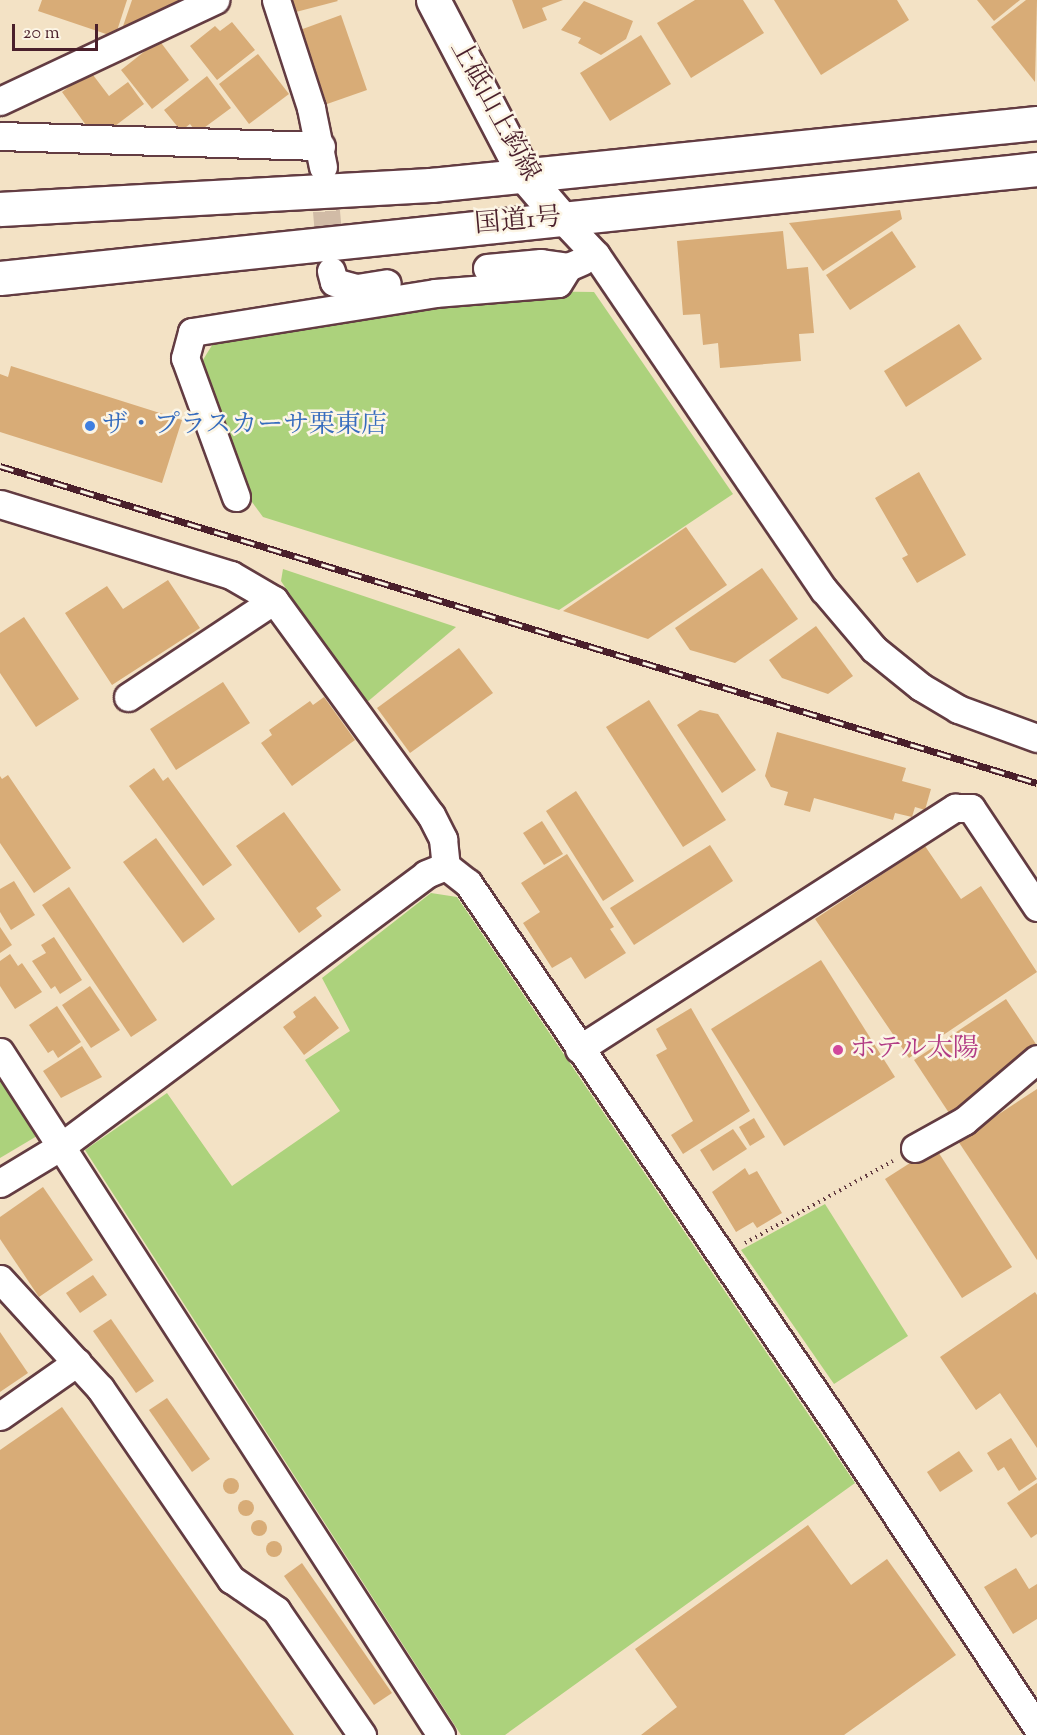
<!DOCTYPE html>
<html>
<head>
<meta charset="utf-8">
<style>
	body { margin:0 }
	#map { position:relative; width:1037px; height:1735px; overflow:hidden; background:#f3e2c5; font-family:"Sorts Mill Goudy","Noto Serif JP",serif }
	div>[style] { position:absolute }
	.green>* { inset:0; background:#acd27c }
	.building>* { inset:0; background:#d8ac77 }
	.round { border-radius:50% }
	.minor-tunnel>* { height:27px; margin-top:-13.5px; transform-origin:0; background:repeating-linear-gradient(90deg,#d1bba6 0 27px,transparent 0 41px) }
	.path>* { height:4px; margin-top:-2px; transform-origin:0; background:repeating-linear-gradient(90deg,#633c42 0 1.5px,transparent 0 6px) }
	.roads { filter:drop-shadow(2px 0 #633c42) drop-shadow(-2px 0 #633c42) drop-shadow(0 2px #633c42) drop-shadow(0 -2px #633c42) }
	.minor>* { height:27px; margin:-13.5px; padding:0 13.5px; transform-origin:13.5px; border-radius:13.5px; background:#fff }
	.major>* { height:33px; margin:-16.5px; padding:0 16.5px; transform-origin:16.5px; border-radius:16.5px; background:#fff }
	.highway>* { height:33px; margin:-16.5px; padding:0 16.5px; transform-origin:16.5px; border-radius:16.5px; background:#fff }
	.rail>* { height:7px; margin-top:-3.5px; transform-origin:0; background:repeating-linear-gradient(90deg,#fcf5e5 0 14px,#4a1f2b 0 28px); box-sizing:border-box; border-block:2px solid #4a1f2b }
	.dots>* { width:16px; height:16px; translate:-50% -50%; box-sizing:border-box; border:3px solid #fcf5e5; border-radius:50% }
	span { translate:-50% -50%; white-space:nowrap; text-align:center; line-height:1.15; -webkit-text-stroke:5px #fcf5e5; paint-order:stroke }
	.street-label { font-size:26px; color:#4a1f2b }
	.shop-label { font-size:26px; color:#366cbe }
	.left { translate:0 -50%; text-align:left }
	.hotel-label { font-size:26px; color:#b23c85 }
	.scale { position:absolute; left:12px; top:24px; width:86px; height:27px; box-sizing:border-box; border:3px solid #4a1f2b; border-top:0; padding-left:8px; font-size:18px; line-height:21px; white-space:nowrap; color:#4a1f2b; -webkit-text-stroke:4px #fcf5e5; paint-order:stroke }
</style>
</head>
<body>
<div id="map">
	<div class="green">
		<div style="clip-path:polygon(512px 291px,594px 292px,733px 494px,559px 610px,263px 517px,246px 494px,201px 363px,219px 334px)"></div>
		<div style="clip-path:polygon(283px 569px,456px 627px,366px 703px,352px 689px,281px 581px)"></div>
		<div style="clip-path:polygon(431px 893px,457px 897px,855px 1483px,505px 1735px,461px 1735px,85px 1150px,167px 1093px,232px 1186px,340px 1111px,305px 1060px,350px 1031px,322px 978px)"></div>
		<div style="clip-path:polygon(0 1080px,37px 1136px,0 1158px)"></div>
		<div style="clip-path:polygon(825px 1204px,908px 1336px,834px 1384px,741px 1250px)"></div>
	</div>
	<div class="building">
		<div style="clip-path:polygon(42px 0,127px 0,115px 37px,38px 11px)"></div>
		<div style="clip-path:polygon(132px 0,185px 0,121px 32px)"></div>
		<div style="clip-path:polygon(289px 0,337px 0,338px 1px,292px 13px)"></div>
		<div style="clip-path:polygon(512px 0,563px 0,542px 8px,547px 20px,523px 29px)"></div>
		<div style="clip-path:polygon(695px 0,743px 0,764px 33px,691px 78px,657px 23px)"></div>
		<div style="clip-path:polygon(774px 0,897px 0,909px 20px,821px 75px)"></div>
		<div style="clip-path:polygon(977px 0,1020px 0,994px 21px)"></div>
		<div style="clip-path:polygon(1026px 0,1037px 0,1035px 82px,991px 27px)"></div>
		<div style="clip-path:polygon(584px 1px,633px 21px,626px 39px,601px 55px,578px 43px,581px 38px,561px 30px)"></div>
		<div style="clip-path:polygon(341px 15px,367px 90px,327px 104px,300px 30px)"></div>
		<div style="clip-path:polygon(232px 22px,255px 50px,217px 80px,190px 46px,215px 26px,220px 31px)"></div>
		<div style="clip-path:polygon(641px 35px,671px 84px,610px 121px,580px 73px)"></div>
		<div style="clip-path:polygon(159px 40px,189px 80px,152px 109px,121px 70px)"></div>
		<div style="clip-path:polygon(258px 54px,289px 94px,249px 124px,219px 84px)"></div>
		<div style="clip-path:polygon(90px 71px,109px 96px,128px 82px,144px 104px,111px 129px,88px 128px,62px 92px)"></div>
		<div style="clip-path:polygon(207px 76px,231px 108px,197px 133px,190px 124px,181px 131px,164px 110px)"></div>
		<div style="clip-path:polygon(900px 210px,902px 219px,823px 271px,789px 223px)"></div>
		<div style="clip-path:polygon(783px 231px,787px 269px,808px 267px,814px 333px,799px 334px,801px 361px,720px 368px,718px 343px,703px 345px,700px 314px,683px 315px,677px 241px)"></div>
		<div style="clip-path:polygon(892px 231px,916px 267px,850px 310px,826px 275px)"></div>
		<div style="clip-path:polygon(959px 324px,982px 359px,906px 407px,884px 371px)"></div>
		<div style="clip-path:polygon(11px 366px,182px 420px,162px 483px,0 432px,0 374px,8px 377px)"></div>
		<div style="clip-path:polygon(919px 472px,966px 555px,917px 583px,902px 558px,908px 555px,875px 498px)"></div>
		<div style="clip-path:polygon(686px 527px,727px 585px,648px 639px,563px 611px)"></div>
		<div style="clip-path:polygon(762px 568px,798px 619px,735px 663px,690px 650px,675px 628px)"></div>
		<div style="clip-path:polygon(168px 580px,200px 628px,112px 685px,65px 613px,107px 586px,123px 609px)"></div>
		<div style="clip-path:polygon(24px 617px,79px 699px,36px 727px,0 673px,0 633px)"></div>
		<div style="clip-path:polygon(816px 626px,853px 676px,828px 694px,782px 678px,769px 660px)"></div>
		<div style="clip-path:polygon(459px 648px,493px 693px,410px 753px,377px 708px)"></div>
		<div style="clip-path:polygon(223px 682px,250px 723px,176px 770px,150px 729px)"></div>
		<div style="clip-path:polygon(324px 697px,355px 740px,292px 786px,261px 743px,272px 735px,269px 730px,310px 701px,313px 705px)"></div>
		<div style="clip-path:polygon(649px 700px,726px 820px,683px 847px,606px 727px)"></div>
		<div style="clip-path:polygon(700px 710px,718px 714px,756px 770px,722px 793px,677px 725px)"></div>
		<div style="clip-path:polygon(777px 732px,906px 768px,902px 781px,931px 789px,925px 810px,915px 807px,912px 817px,895px 813px,893px 820px,814px 798px,810px 812px,784px 805px,788px 792px,771px 787px,765px 776px)"></div>
		<div style="clip-path:polygon(154px 768px,163px 781px,168px 777px,232px 865px,203px 886px,129px 786px)"></div>
		<div style="clip-path:polygon(8px 775px,71px 868px,34px 893px,0 843px,0 776px,2px 779px)"></div>
		<div style="clip-path:polygon(576px 791px,634px 881px,603px 901px,546px 811px)"></div>
		<div style="clip-path:polygon(284px 812px,341px 890px,316px 908px,322px 916px,299px 933px,236px 846px)"></div>
		<div style="clip-path:polygon(542px 821px,563px 854px,544px 865px,523px 833px)"></div>
		<div style="clip-path:polygon(156px 838px,215px 919px,183px 943px,123px 862px)"></div>
		<div style="clip-path:polygon(710px 845px,733px 881px,634px 945px,610px 908px)"></div>
		<div style="clip-path:polygon(925px 846px,961px 899px,981px 886px,1037px 972px,909px 1058px,815px 919px)"></div>
		<div style="clip-path:polygon(567px 854px,614px 927px,610px 929px,626px 953px,585px 979px,571px 957px,552px 968px,523px 923px,540px 912px,521px 883px)"></div>
		<div style="clip-path:polygon(14px 881px,35px 915px,11px 930px,0 912px,0 889px)"></div>
		<div style="clip-path:polygon(69px 887px,157px 1020px,131px 1037px,42px 905px)"></div>
		<div style="clip-path:polygon(0 927px,12px 945px,0 953px)"></div>
		<div style="clip-path:polygon(54px 937px,82px 980px,60px 994px,55px 986px,51px 989px,32px 961px,46px 953px,41px 945px)"></div>
		<div style="clip-path:polygon(10px 954px,18px 966px,22px 963px,42px 992px,15px 1009px,0 986px,0 961px)"></div>
		<div style="clip-path:polygon(821px 960px,895px 1077px,784px 1146px,711px 1029px)"></div>
		<div style="clip-path:polygon(90px 986px,120px 1030px,91px 1048px,62px 1005px)"></div>
		<div style="clip-path:polygon(315px 996px,339px 1028px,304px 1055px,283px 1027px,296px 1017px,293px 1012px)"></div>
		<div style="clip-path:polygon(1006px 999px,1036px 1044px,991px 1086px,949px 1113px,914px 1060px)"></div>
		<div style="clip-path:polygon(57px 1006px,81px 1042px,58px 1058px,53px 1050px,48px 1053px,29px 1025px)"></div>
		<div style="clip-path:polygon(691px 1008px,750px 1111px,683px 1154px,671px 1135px,693px 1121px,656px 1055px,667px 1049px,656px 1029px)"></div>
		<div style="clip-path:polygon(82px 1046px,102px 1077px,61px 1098px,43px 1071px)"></div>
		<div style="clip-path:polygon(1037px 1089px,1037px 1260px,958px 1141px)"></div>
		<div style="clip-path:polygon(754px 1118px,765px 1137px,750px 1146px,739px 1127px)"></div>
		<div style="clip-path:polygon(733px 1129px,747px 1149px,713px 1171px,700px 1150px)"></div>
		<div style="clip-path:polygon(935px 1147px,1012px 1267px,962px 1298px,885px 1179px)"></div>
		<div style="clip-path:polygon(745px 1168px,749px 1175px,757px 1171px,782px 1213px,757px 1228px,753px 1222px,736px 1232px,712px 1192px)"></div>
		<div style="clip-path:polygon(43px 1187px,93px 1260px,39px 1297px,0 1239px,0 1217px)"></div>
		<div style="clip-path:polygon(93px 1275px,107px 1295px,80px 1313px,66px 1293px)"></div>
		<div style="clip-path:polygon(1035px 1292px,1037px 1295px,1037px 1448px,1000px 1393px,976px 1410px,940px 1357px)"></div>
		<div style="clip-path:polygon(111px 1319px,154px 1381px,136px 1393px,93px 1331px)"></div>
		<div style="clip-path:polygon(0 1332px,28px 1373px,0 1392px)"></div>
		<div style="clip-path:polygon(167px 1398px,210px 1459px,192px 1472px,149px 1410px)"></div>
		<div style="clip-path:polygon(62px 1407px,294px 1735px,0 1735px,0 1450px)"></div>
		<div style="clip-path:polygon(1011px 1438px,1037px 1479px,1019px 1491px,1004px 1467px,998px 1471px,987px 1453px)"></div>
		<div style="clip-path:polygon(959px 1451px,973px 1471px,940px 1492px,927px 1472px)"></div>
		<div class="round" style="left:223px;top:1478px;width:16px;height:16px"></div>
		<div style="clip-path:polygon(1037px 1483px,1037px 1534px,1031px 1538px,1007px 1503px)"></div>
		<div class="round" style="left:238px;top:1500px;width:16px;height:16px"></div>
		<div class="round" style="left:251px;top:1520px;width:16px;height:16px"></div>
		<div style="clip-path:polygon(808px 1525px,851px 1585px,887px 1559px,956px 1655px,844px 1735px,641px 1735px,677px 1707px,635px 1649px)"></div>
		<div class="round" style="left:266px;top:1541px;width:16px;height:16px"></div>
		<div style="clip-path:polygon(302px 1563px,392px 1693px,374px 1705px,284px 1576px)"></div>
		<div style="clip-path:polygon(1016px 1568px,1029px 1589px,1037px 1584px,1037px 1619px,1013px 1634px,984px 1587px)"></div>
	</div>
	<div class="minor-tunnel">
		<div style="left:323px;top:170px;width:94px;rotate:85.1deg"></div>
	</div>
	<div class="path">
		<div style="left:745px;top:1243px;width:169px;rotate:-29deg"></div>
	</div>
	<div class="roads">
		<div class="minor">
			<div style="left:276px;top:0;width:114px;rotate:72deg"></div>
			<div style="left:311px;top:108px;width:60px;rotate:78.5deg"></div>
			<div style="left:0;top:101px;width:238px;rotate:-25.2deg"></div>
			<div style="left:0;top:136px;width:321px;rotate:1.8deg"></div>
			<div style="left:561px;top:218px;width:51px;rotate:46.6deg"></div>
			<div style="left:596px;top:255px;width:405px;rotate:55.8deg"></div>
			<div style="left:824px;top:590px;width:77px;rotate:49.7deg"></div>
			<div style="left:874px;top:649px;width:60px;rotate:39deg"></div>
			<div style="left:921px;top:687px;width:43px;rotate:30.7deg"></div>
			<div style="left:958px;top:709px;width:84px;rotate:20.2deg"></div>
			<div style="left:487px;top:268px;width:54px;rotate:-5.3deg"></div>
			<div style="left:541px;top:263px;width:27px;rotate:8deg"></div>
			<div style="left:568px;top:267px;width:15px;rotate:-23deg"></div>
			<div style="left:331px;top:271px;width:11px;rotate:75deg"></div>
			<div style="left:334px;top:282px;width:24px;rotate:15deg"></div>
			<div style="left:357px;top:288px;width:30px;rotate:-9deg"></div>
			<div style="left:236px;top:497px;width:148px;rotate:-110.1deg"></div>
			<div style="left:185px;top:358px;width:27px;rotate:-75deg"></div>
			<div style="left:192px;top:332px;width:246px;rotate:-9.1deg"></div>
			<div style="left:435px;top:293px;width:123px;rotate:-4.6deg"></div>
			<div style="left:558px;top:283px;width:19px;rotate:-58deg"></div>
			<div style="left:0;top:504px;width:242px;rotate:17.1deg"></div>
			<div style="left:231px;top:575px;width:50px;rotate:30.2deg"></div>
			<div style="left:274px;top:600px;width:266px;rotate:53.9deg"></div>
			<div style="left:431px;top:815px;width:27px;rotate:63deg"></div>
			<div style="left:443px;top:839px;width:27px;rotate:84deg"></div>
			<div style="left:128px;top:697px;width:175px;rotate:-33.6deg"></div>
			<div style="left:579px;top:1049px;width:447px;rotate:-32.7deg"></div>
			<div style="left:955px;top:808px;width:16px"></div>
			<div style="left:971px;top:808px;width:119px;rotate:56.3deg"></div>
			<div style="left:0;top:1052px;width:813px;rotate:57.15deg"></div>
			<div style="left:915px;top:1148px;width:56px;rotate:-28.9deg"></div>
			<div style="left:964px;top:1121px;width:96px;rotate:-40.3deg"></div>
			<div style="left:0;top:1183px;width:74px;rotate:-31.1deg"></div>
			<div style="left:63px;top:1145px;width:453px;rotate:-36.7deg"></div>
			<div style="left:426px;top:874px;width:22px;rotate:-22deg"></div>
			<div style="left:446px;top:866px;width:28px;rotate:38deg"></div>
			<div style="left:468px;top:883px;width:656px;rotate:55.75deg"></div>
			<div style="left:837px;top:1425px;width:362px;rotate:56.5deg"></div>
			<div style="left:0;top:1279px;width:148px;rotate:47.5deg"></div>
			<div style="left:100px;top:1388px;width:232px;rotate:55.6deg"></div>
			<div style="left:231px;top:1579px;width:55px;rotate:34.6deg"></div>
			<div style="left:276px;top:1610px;width:152px;rotate:55.5deg"></div>
			<div style="left:0;top:1416px;width:94px;rotate:-35deg"></div>
		</div>
		<div class="major">
			<div style="left:433px;top:0;width:199px;rotate:62.4deg"></div>
			<div style="left:525px;top:176px;width:55px;rotate:49.4deg"></div>
		</div>
		<div class="highway">
			<div style="left:0;top:209px;width:432px;rotate:-3.2deg"></div>
			<div style="left:431px;top:185px;width:609px;rotate:-5.84deg"></div>
			<div style="left:0;top:278px;width:1043px;rotate:-6deg"></div>
		</div>
	</div>
	<div class="rail">
		<div style="left:0;top:466px;width:1084px;rotate:17deg"></div>
	</div>
	<div class="dots">
		<div style="left:90px;top:426px;background:#3f7fe0"></div>
		<div style="left:838px;top:1050px;background:#d1479c"></div>
	</div>
	<div class="street-label">
		<span style="left:494px;top:111px;rotate:61deg">上砥山上鈎線</span>
		<span style="left:518px;top:222px;rotate:-5deg">国道1号</span>
	</div>
	<div class="shop-label">
		<span class="left" style="left:102px;top:426px">ザ・プラスカーサ栗東店</span>
	</div>
	<div class="hotel-label">
		<span class="left" style="left:850px;top:1050px">ホテル太陽</span>
	</div>
	<div class="scale">20 m</div>
</div>
</body>
</html>
